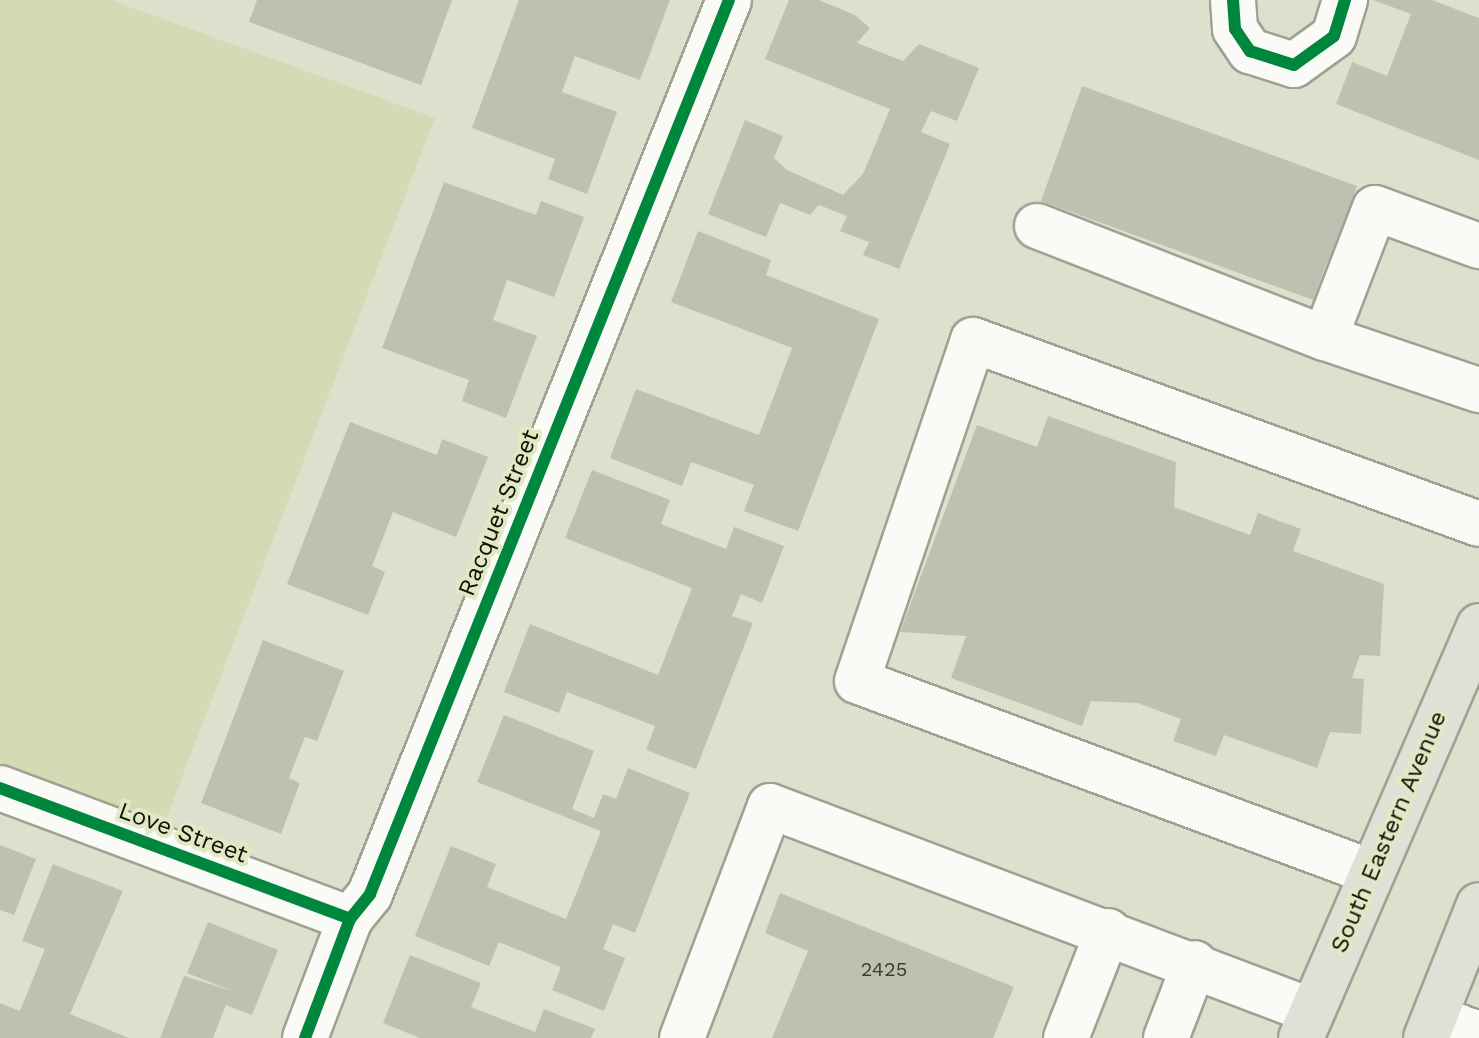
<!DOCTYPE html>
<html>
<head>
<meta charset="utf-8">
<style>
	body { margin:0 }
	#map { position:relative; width:1479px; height:1038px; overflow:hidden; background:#dce0cc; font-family:"Work Sans",sans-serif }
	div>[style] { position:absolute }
	.green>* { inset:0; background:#d3dab4 }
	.building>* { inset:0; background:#bec1b1 }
	.roads { filter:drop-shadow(2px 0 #9ea292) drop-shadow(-2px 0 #9ea292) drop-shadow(0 2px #9ea292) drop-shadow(0 -2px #9ea292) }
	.minor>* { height:44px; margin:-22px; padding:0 22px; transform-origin:22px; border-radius:22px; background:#fafaf7 }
	.major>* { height:44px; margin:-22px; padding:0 22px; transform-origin:22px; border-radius:22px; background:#dfe0d6 }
	.cycleway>* { height:12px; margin:-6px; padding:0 6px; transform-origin:6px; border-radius:6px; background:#00873e }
	span { translate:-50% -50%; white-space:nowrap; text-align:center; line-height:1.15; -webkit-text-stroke:8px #e1e8c4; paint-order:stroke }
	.number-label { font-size:20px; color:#3c3e31 }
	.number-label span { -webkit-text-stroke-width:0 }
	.street-label { font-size:24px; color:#101206 }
</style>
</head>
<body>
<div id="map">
	<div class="green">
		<div style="clip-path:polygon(0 0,111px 0,435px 118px,164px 824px,0 762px)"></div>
	</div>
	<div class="building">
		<div style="clip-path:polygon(257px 0,452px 0,421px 85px,249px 22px)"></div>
		<div style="clip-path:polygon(519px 0,670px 0,640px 80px,575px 56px,562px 92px,617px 112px,587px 194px,548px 179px,555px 159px,472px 128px)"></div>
		<div style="clip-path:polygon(789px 0,819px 0,855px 15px,870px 28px,857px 43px,903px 61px,919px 44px,979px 68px,957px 121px,931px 111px,921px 132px,950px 144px,899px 269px,863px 255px,869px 242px,840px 231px,847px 216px,819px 205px,810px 215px,780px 203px,766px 237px,708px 214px,745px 120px,783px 136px,774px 158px,787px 170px,843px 195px,863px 174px,890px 109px,765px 59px)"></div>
		<div style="clip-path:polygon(1373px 0,1432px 0,1479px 18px,1479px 160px,1336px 104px,1352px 62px,1387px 76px,1411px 14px)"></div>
		<div style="clip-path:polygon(1082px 86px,1357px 186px,1340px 232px,1355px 237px,1344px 268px,1327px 262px,1313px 300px,1041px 201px)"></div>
		<div style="clip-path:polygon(444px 182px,536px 215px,541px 201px,584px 217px,554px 297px,507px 280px,493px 320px,537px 336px,506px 418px,462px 401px,469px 380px,382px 348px)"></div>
		<div style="clip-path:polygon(698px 231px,771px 260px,766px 275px,879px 319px,798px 531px,744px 511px,754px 485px,691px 462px,682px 486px,610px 458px,636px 389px,759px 435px,792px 348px,671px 302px)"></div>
		<div style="clip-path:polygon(1048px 416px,1176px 462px,1174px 507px,1250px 535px,1258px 513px,1301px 529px,1293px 551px,1384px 584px,1380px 656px,1360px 655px,1352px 678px,1364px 679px,1361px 734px,1330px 732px,1317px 768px,1224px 735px,1216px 756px,1173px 741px,1181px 719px,1138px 703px,1091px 701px,1082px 726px,951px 678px,966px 636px,900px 632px,977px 425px,1037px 447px)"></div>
		<div style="clip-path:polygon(350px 422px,437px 455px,442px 439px,488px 457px,456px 537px,393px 512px,372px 566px,385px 572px,368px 615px,287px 584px)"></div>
		<div style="clip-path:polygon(592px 470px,670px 500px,661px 524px,726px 549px,734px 527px,784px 546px,762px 603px,741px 594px,732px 616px,753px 623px,696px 769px,646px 750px,655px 726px,567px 692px,559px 713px,504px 692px,530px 624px,658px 675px,692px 588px,565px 538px)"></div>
		<div style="clip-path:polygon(263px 640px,344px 671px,317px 741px,305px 737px,289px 778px,300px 783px,281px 834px,201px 803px)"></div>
		<div style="clip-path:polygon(504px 715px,594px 751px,572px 809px,594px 818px,603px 794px,616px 799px,628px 768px,690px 793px,635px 933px,613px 924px,603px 949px,625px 958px,604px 1011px,552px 990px,561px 967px,499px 942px,489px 966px,415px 936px,451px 846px,496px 864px,487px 887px,566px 919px,601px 831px,477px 782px)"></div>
		<div style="clip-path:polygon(0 845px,36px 859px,14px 915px,0 910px)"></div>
		<div style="clip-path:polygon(53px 864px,123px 891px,70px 1014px,129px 1038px,0 1038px,0 1003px,20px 1011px,45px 949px,22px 941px)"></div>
		<div style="clip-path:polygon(780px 893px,1014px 987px,993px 1038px,772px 1038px,808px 951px,765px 933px)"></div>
		<div style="clip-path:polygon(208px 922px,278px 950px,252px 1015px,226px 1005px,213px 1038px,160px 1038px,184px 976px,232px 991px,187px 973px)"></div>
		<div style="clip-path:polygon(410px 955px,481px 983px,471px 1007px,535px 1032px,544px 1009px,595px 1029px,591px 1038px,420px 1038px,383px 1023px)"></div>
	</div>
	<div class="roads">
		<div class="minor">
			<div style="left:1233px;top:0;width:29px;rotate:86deg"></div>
			<div style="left:1235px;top:29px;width:27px;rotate:56deg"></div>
			<div style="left:1250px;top:51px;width:46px;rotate:17.7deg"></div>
			<div style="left:1294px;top:65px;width:49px;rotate:-35.9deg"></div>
			<div style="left:1334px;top:36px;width:38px;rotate:-73deg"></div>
			<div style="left:1037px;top:226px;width:309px;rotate:21.3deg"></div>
			<div style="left:1325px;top:338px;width:163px;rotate:18.7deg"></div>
			<div style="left:1325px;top:338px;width:139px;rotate:-69deg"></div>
			<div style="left:1375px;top:208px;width:111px;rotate:20.1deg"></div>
			<div style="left:0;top:788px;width:374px;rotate:20.5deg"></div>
			<div style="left:1371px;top:872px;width:548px;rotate:-159.62deg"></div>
			<div style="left:857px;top:681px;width:360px;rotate:-71.2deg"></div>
			<div style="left:973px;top:340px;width:538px;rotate:19.98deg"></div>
			<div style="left:1435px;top:1018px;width:47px;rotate:20deg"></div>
			<div style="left:305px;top:1038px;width:127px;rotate:-69.3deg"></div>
			<div style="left:350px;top:919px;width:32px;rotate:-51deg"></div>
			<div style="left:370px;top:894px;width:963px;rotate:-68.12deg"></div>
			<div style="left:682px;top:1038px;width:248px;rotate:-69.2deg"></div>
			<div style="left:770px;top:806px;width:579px;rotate:20.72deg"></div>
			<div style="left:1066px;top:1038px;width:115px;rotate:-68.6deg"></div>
			<div style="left:1166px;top:1038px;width:80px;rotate:-68.9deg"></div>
		</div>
		<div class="major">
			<div style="left:1301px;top:1038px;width:449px;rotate:-66.6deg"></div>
			<div style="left:1426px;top:1038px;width:143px;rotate:-68.3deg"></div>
		</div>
	</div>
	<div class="cycleway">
		<div style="left:1233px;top:0;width:29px;rotate:86deg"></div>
		<div style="left:1235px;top:29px;width:27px;rotate:56deg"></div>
		<div style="left:1250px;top:51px;width:46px;rotate:17.7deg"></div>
		<div style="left:1294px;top:65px;width:49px;rotate:-35.9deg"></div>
		<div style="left:1334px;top:36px;width:38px;rotate:-73deg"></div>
		<div style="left:0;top:788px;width:374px;rotate:20.5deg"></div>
		<div style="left:305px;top:1038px;width:127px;rotate:-69.3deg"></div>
		<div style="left:350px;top:919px;width:32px;rotate:-51deg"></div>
		<div style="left:370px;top:894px;width:963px;rotate:-68.12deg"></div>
	</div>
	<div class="number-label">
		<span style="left:884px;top:969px">2425</span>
	</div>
	<div class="street-label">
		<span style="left:499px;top:513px;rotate:-68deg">Racquet Street</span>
		<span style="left:1389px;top:832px;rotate:-67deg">South Eastern Avenue</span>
		<span style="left:183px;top:833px;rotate:20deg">Love Street</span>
	</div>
</div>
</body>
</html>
